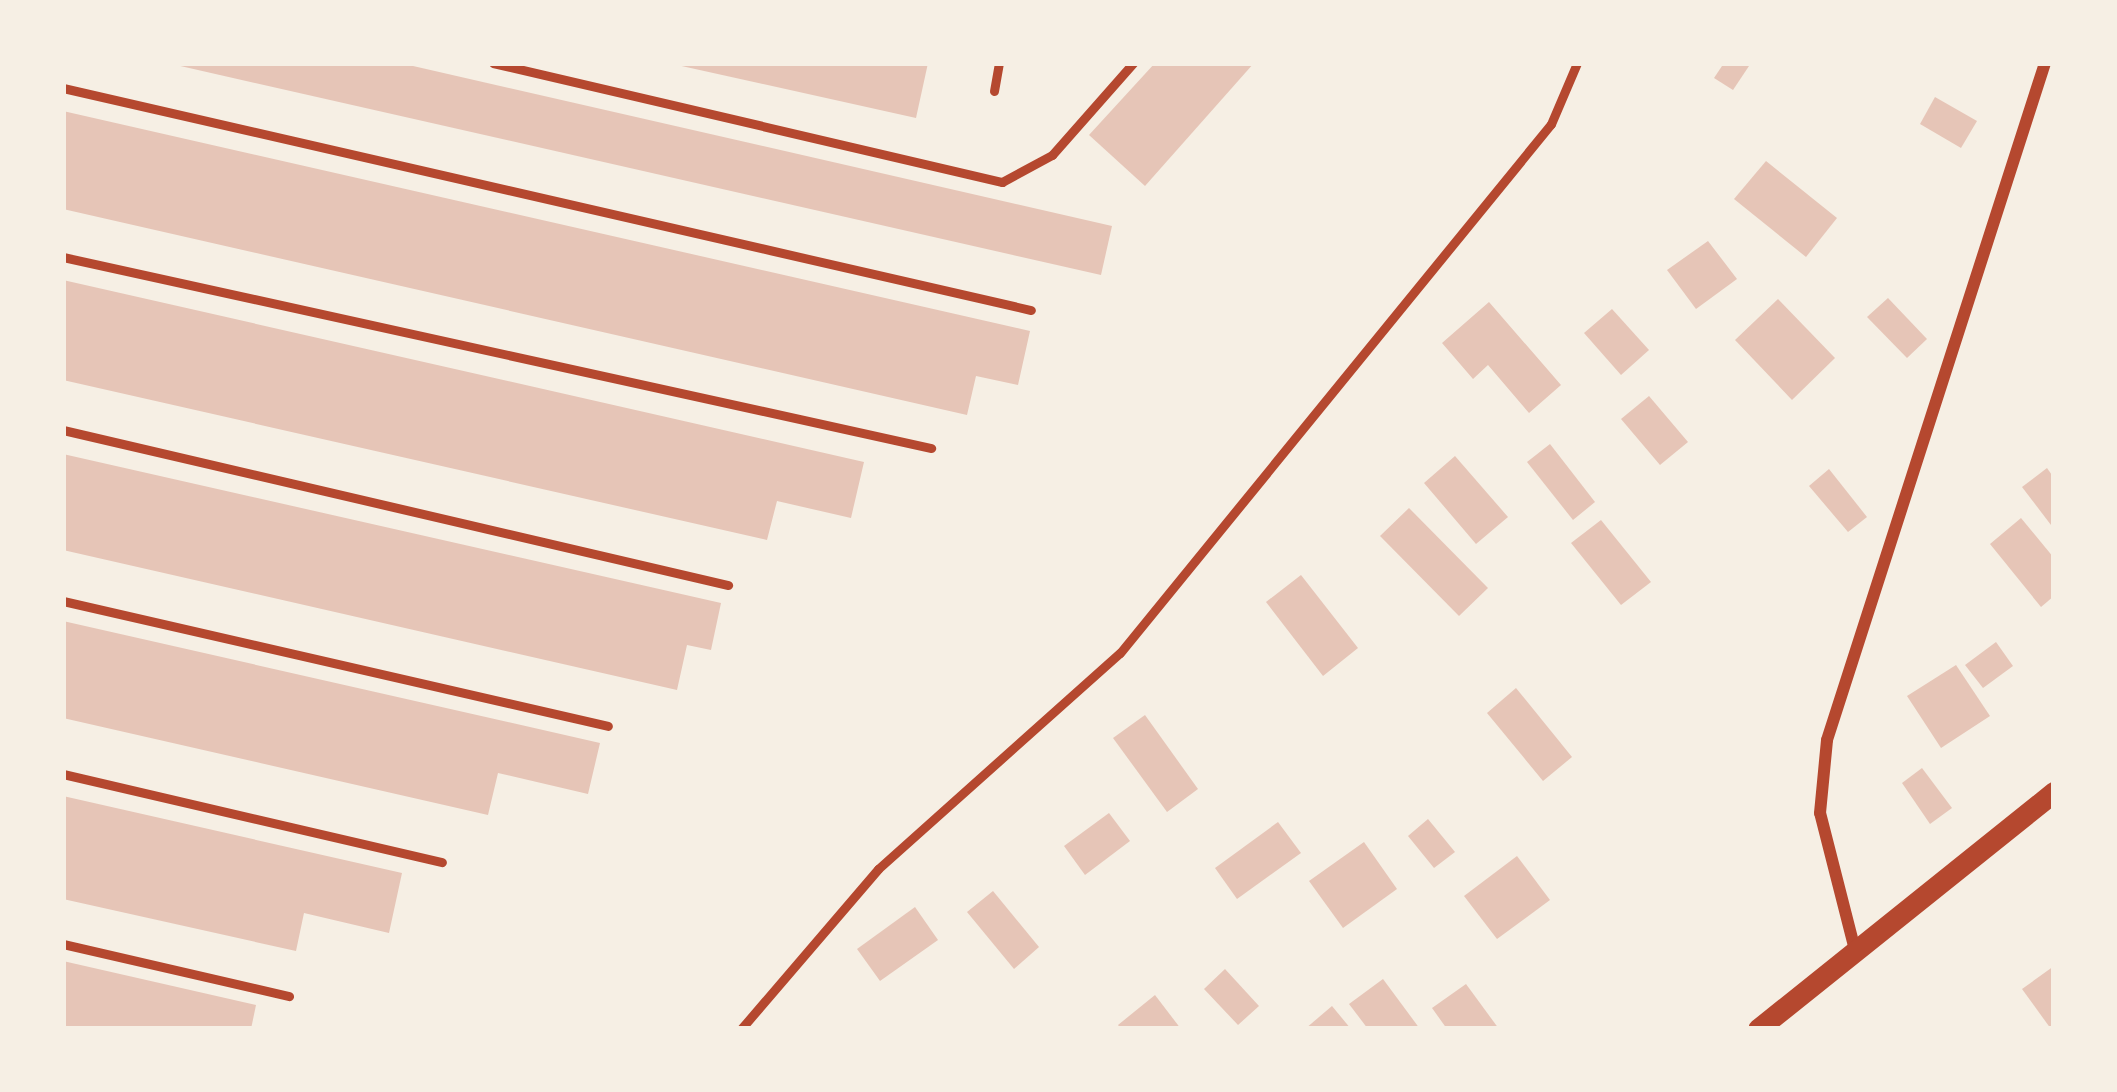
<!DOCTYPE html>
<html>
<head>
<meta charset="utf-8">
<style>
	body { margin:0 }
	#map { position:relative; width:2117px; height:1092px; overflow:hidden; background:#f6efe4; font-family:"Roboto Condensed",sans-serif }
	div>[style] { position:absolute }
	.building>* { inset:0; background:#e6c5b7 }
	.service>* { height:9px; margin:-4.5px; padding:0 4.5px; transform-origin:4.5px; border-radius:4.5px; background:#b5482f }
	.minor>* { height:12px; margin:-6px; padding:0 6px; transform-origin:6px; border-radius:6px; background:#b5482f }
	.tertiary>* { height:21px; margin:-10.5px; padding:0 10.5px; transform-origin:10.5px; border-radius:10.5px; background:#b5482f }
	span { translate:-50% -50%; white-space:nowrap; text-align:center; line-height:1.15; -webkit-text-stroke:12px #f6efe4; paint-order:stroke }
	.frame { position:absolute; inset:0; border:66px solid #f6efe4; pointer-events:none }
</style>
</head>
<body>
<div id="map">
	<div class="building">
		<div style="clip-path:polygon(400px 63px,1112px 226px,1101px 275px,176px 65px)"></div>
		<div style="clip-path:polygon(668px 63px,928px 63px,916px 118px)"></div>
		<div style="clip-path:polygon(1155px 63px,1254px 63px,1145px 186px,1089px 135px)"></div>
		<div style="clip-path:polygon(1724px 63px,1751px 63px,1733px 90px,1714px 78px)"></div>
		<div style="clip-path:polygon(1935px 97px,1977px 121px,1961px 148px,1920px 124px)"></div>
		<div style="clip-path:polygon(63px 111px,1030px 331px,1018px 385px,976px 376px,967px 415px,63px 209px)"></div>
		<div style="clip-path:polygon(1766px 161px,1837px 218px,1806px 257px,1734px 199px)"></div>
		<div style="clip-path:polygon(1708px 241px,1737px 279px,1696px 309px,1667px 270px)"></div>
		<div style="clip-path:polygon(63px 280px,864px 462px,851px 518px,777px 501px,767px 540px,63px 380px)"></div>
		<div style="clip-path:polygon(1888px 298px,1927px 339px,1907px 358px,1867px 317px)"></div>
		<div style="clip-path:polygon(1778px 299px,1835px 358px,1792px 400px,1735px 340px)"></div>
		<div style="clip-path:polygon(1489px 302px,1561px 385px,1529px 413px,1488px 365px,1473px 379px,1442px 343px)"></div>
		<div style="clip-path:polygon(1612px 309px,1649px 350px,1621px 375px,1584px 333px)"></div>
		<div style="clip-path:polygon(1649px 396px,1688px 442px,1660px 465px,1621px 419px)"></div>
		<div style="clip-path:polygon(1550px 444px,1595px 502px,1573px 520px,1527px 462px)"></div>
		<div style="clip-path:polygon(63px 454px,721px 603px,711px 650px,687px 645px,677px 690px,63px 550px)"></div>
		<div style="clip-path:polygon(1455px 456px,1508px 517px,1476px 544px,1424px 483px)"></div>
		<div style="clip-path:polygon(2047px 468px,2054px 478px,2051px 525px,2022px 487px)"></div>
		<div style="clip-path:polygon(1829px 469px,1867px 517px,1848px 532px,1809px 486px)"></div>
		<div style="clip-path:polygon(1409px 508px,1488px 588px,1459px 616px,1380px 536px)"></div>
		<div style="clip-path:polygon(2021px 518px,2054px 558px,2054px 596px,2041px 607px,1990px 544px)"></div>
		<div style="clip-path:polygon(1601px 520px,1651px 582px,1621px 605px,1571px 543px)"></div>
		<div style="clip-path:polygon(1301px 575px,1358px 648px,1323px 676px,1266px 602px)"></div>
		<div style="clip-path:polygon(63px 621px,600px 743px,588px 794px,498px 773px,488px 815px,63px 718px)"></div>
		<div style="clip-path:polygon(1996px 642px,2013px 666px,1983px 688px,1965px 665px)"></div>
		<div style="clip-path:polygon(1956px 665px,1990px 716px,1941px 748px,1907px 696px)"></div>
		<div style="clip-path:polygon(1516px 688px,1572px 757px,1543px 781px,1487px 713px)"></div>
		<div style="clip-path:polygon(1145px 715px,1198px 789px,1167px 812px,1113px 738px)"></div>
		<div style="clip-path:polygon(1922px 768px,1952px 808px,1930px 824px,1902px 783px)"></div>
		<div style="clip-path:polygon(63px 796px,402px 873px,389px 933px,304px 913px,296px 951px,63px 899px)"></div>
		<div style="clip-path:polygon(1109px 813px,1130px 841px,1085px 875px,1064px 846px)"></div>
		<div style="clip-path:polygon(1428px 819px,1455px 852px,1434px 868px,1408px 836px)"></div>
		<div style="clip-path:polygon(1278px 822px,1301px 853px,1237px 899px,1215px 868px)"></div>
		<div style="clip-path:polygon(1364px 842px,1397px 889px,1343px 928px,1309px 881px)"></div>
		<div style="clip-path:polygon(1517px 856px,1550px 900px,1497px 939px,1464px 896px)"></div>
		<div style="clip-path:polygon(993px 891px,1039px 947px,1014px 969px,967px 912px)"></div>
		<div style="clip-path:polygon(915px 907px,938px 940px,880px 981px,857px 949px)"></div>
		<div style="clip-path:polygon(63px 961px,256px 1005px,251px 1029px,63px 1029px)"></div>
		<div style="clip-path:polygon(2054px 966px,2054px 1029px,2051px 1029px,2022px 989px)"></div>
		<div style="clip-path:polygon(1225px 969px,1259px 1006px,1238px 1025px,1204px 989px)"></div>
		<div style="clip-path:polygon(1383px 979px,1420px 1029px,1368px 1029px,1349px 1004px)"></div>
		<div style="clip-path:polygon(1466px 984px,1499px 1029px,1447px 1029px,1432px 1008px)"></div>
		<div style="clip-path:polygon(1155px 995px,1181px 1029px,1121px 1029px,1118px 1025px)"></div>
		<div style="clip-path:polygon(1332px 1006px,1351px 1029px,1305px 1029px)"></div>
	</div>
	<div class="service">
		<div style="left:493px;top:63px;width:523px;rotate:13.16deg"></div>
		<div style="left:1002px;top:182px;width:57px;rotate:-28.4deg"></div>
		<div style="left:1052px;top:155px;width:123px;rotate:-48.6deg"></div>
		<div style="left:63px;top:88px;width:993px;rotate:12.92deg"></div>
		<div style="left:994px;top:91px;width:28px;rotate:-80deg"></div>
		<div style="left:63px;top:257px;width:889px;rotate:12.41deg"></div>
		<div style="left:63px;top:430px;width:683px;rotate:13.12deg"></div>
		<div style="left:63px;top:601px;width:559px;rotate:12.92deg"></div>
		<div style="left:63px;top:774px;width:389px;rotate:13.1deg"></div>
		<div style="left:63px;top:944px;width:232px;rotate:13deg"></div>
		<div style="left:741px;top:1029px;width:211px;rotate:-49.4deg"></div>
		<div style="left:878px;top:869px;width:324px;rotate:-41.8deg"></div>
		<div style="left:1120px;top:653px;width:682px;rotate:-50.83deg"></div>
		<div style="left:1551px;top:124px;width:66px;rotate:-66.9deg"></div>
	</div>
	<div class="minor">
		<div style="left:1855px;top:950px;width:141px;rotate:-104.3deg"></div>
		<div style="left:1820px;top:813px;width:73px;rotate:-84.5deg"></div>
		<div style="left:1827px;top:740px;width:711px;rotate:-72.15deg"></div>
	</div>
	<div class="tertiary">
		<div style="left:1758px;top:1029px;width:379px;rotate:-38.7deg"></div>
	</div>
	<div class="frame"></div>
</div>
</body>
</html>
